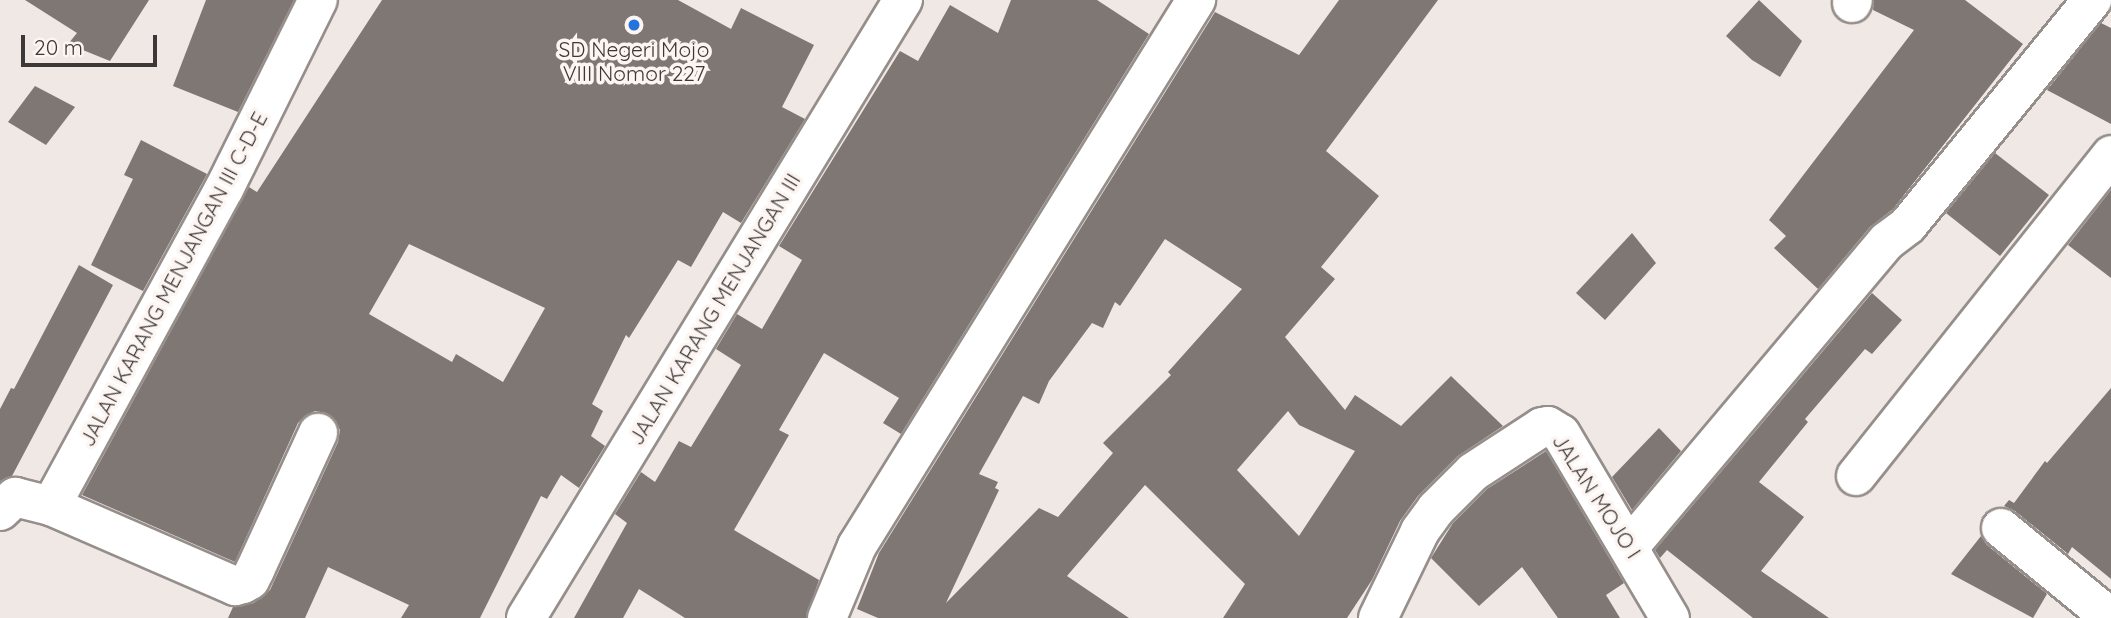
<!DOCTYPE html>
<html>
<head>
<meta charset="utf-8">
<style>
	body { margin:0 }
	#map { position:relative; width:2111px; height:618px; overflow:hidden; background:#f0e8e4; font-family:Quicksand,sans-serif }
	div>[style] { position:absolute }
	.building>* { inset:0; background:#7e7774 }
	.roads { filter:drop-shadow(2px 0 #958e8a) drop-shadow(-2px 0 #958e8a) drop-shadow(0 2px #958e8a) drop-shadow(0 -2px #958e8a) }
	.minor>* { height:38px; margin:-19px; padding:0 19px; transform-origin:19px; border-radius:19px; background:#fff }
	.dots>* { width:19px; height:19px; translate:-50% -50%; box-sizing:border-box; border:4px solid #fdf5f1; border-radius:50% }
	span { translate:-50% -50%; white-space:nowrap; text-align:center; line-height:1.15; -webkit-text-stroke:7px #fdf5f1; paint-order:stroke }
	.poi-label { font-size:21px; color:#3b3837 }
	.street-label { font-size:21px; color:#3b3837 }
	.scale { position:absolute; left:21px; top:35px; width:136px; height:32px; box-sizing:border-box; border:4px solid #3b3837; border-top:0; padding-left:9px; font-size:21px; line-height:24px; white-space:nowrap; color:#3b3837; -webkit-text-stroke:5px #fdf5f1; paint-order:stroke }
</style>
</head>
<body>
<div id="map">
	<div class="building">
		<div style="clip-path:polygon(25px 0,149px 0,110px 61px,68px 44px,77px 33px)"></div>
		<div style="clip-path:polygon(206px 0,294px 0,238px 112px,173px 86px)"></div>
		<div style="clip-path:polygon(evenodd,382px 0,678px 0,731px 29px,741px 8px,814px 45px,782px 107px,805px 119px,741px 223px,723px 212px,691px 267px,678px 260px,629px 338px,626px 335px,592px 404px,603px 411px,591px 436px,605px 446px,579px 488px,561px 475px,547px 499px,541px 496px,480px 618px,401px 618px,409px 605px,328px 567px,305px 618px,228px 618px,233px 607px,254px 603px,270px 590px,338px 442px,340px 430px,335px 420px,326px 413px,315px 411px,305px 416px,298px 423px,235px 562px,82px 495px,249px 187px,257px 192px,382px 0,409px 244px,545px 308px,503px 382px,456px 354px,452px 362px,369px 314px,409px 244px)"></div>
		<div style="clip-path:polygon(1011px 0,1097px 0,1149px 34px,901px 434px,883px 423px,899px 398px,824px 353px,779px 430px,789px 435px,734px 530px,819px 580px,806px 618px,685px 618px,639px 589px,623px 618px,574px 618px,627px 523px,615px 514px,641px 472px,655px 482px,679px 441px,691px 447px,741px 365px,716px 349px,737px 314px,762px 329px,802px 260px,779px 246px,900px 51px,918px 61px,950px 5px,998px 33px)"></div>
		<div style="clip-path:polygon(evenodd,1339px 0,1438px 0,1326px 151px,1379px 196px,1321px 267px,1335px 279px,1285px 337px,1345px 410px,1355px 395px,1401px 426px,1451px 376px,1503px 426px,1458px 456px,1418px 496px,1400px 521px,1372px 580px,1347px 618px,1223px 618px,1245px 584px,1145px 485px,1067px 576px,1129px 618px,878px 618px,857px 609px,879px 553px,1215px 12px,1299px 55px,1339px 0,1165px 239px,1242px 289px,1168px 372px,1171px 375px,1103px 443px,1113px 453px,1058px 517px,1039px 508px,946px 603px,999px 490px,995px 488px,998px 482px,979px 474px,1023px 396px,1039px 404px,1049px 381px,1092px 323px,1103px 328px,1115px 302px,1120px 306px,1165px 239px,1339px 0,1288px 411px,1299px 425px,1355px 451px,1299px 536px,1237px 470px,1288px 411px)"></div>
		<div style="clip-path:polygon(1759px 0,1802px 41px,1780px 77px,1752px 60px,1726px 36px)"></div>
		<div style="clip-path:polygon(1874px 0,1965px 0,2023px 44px,1893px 209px,1870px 227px,1818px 289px,1774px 248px,1786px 236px,1769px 220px,1914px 30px,1873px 10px)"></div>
		<div style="clip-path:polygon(2101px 23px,2111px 28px,2111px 124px,2047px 90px)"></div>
		<div style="clip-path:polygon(35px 86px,75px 107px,46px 145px,8px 122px)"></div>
		<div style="clip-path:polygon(141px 140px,207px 174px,143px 291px,91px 265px,133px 179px,124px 175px)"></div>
		<div style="clip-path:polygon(1995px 153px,2049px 195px,2000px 256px,1946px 213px)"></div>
		<div style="clip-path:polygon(2111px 190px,2111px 278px,2068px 245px)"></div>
		<div style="clip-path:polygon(1632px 233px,1656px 263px,1605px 320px,1576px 293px)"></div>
		<div style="clip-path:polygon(79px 265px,113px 285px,12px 476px,0 481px,0 409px,11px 388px,14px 389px)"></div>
		<div style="clip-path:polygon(1872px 293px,1902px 320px,1872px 354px,1865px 349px,1805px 419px,1808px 422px,1759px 482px,1804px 517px,1761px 571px,1829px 618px,1753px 618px,1667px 550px,1660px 558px,1655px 550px)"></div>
		<div style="clip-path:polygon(2111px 388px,2111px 579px,2072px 547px,2068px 554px,2015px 511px,2004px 506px,2009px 500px,2014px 503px,2045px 461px,2047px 463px)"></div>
		<div style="clip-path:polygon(1659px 428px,1681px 451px,1632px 510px,1612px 477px)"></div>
		<div style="clip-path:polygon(1546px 451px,1624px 583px,1606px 595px,1620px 618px,1558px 618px,1522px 567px,1479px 606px,1431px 558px,1453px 523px,1487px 489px)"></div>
		<div style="clip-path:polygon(1981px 536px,1987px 545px,2047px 594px,2033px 618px,1951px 574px)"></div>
	</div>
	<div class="roads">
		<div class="minor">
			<div style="left:1852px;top:3px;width:3px;rotate:-72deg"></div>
			<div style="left:1856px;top:476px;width:410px;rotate:-51.5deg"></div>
			<div style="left:51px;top:506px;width:201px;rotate:23.5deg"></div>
			<div style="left:235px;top:586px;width:8px;rotate:-14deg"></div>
			<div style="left:243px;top:584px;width:8px;rotate:-30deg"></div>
			<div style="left:250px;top:580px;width:11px;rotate:-63deg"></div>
			<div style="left:255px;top:570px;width:151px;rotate:-65.3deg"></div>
			<div style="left:0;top:511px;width:21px;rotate:-43deg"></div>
			<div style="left:15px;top:497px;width:37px;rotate:14deg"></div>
			<div style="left:51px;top:506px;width:361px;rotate:-61.4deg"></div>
			<div style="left:224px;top:189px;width:211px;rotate:-63.6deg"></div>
			<div style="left:2001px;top:528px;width:142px;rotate:39.3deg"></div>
			<div style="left:1630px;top:546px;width:399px;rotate:-49.9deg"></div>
			<div style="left:1887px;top:241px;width:26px;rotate:-37deg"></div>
			<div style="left:1908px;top:225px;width:291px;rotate:-50.7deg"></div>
			<div style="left:526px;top:618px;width:724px;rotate:-58.62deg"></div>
			<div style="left:827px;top:618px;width:78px;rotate:-67.4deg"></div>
			<div style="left:857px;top:546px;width:643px;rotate:-58.16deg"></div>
			<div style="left:1378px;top:618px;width:97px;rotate:-64.2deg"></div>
			<div style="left:1420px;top:531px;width:27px;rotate:-54deg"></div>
			<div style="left:1436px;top:509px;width:52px;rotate:-45deg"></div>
			<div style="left:1473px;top:472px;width:82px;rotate:-33.1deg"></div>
			<div style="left:1542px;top:427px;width:6px;rotate:-9deg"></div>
			<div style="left:1548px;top:426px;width:15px;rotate:32deg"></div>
			<div style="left:1561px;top:434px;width:214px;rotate:59.4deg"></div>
		</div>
	</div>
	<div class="dots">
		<div style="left:634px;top:25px;background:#2573df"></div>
	</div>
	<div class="poi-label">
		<span style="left:634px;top:61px">SD Negeri Mojo<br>VIII Nomor 227</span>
	</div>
	<div class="street-label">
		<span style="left:173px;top:279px;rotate:-62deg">JALAN KARANG MENJANGAN III C-D-E</span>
		<span style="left:714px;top:309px;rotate:-59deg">JALAN KARANG MENJANGAN III</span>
		<span style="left:1597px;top:496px;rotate:57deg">JALAN MOJO I</span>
	</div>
	<div class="scale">20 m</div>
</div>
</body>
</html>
